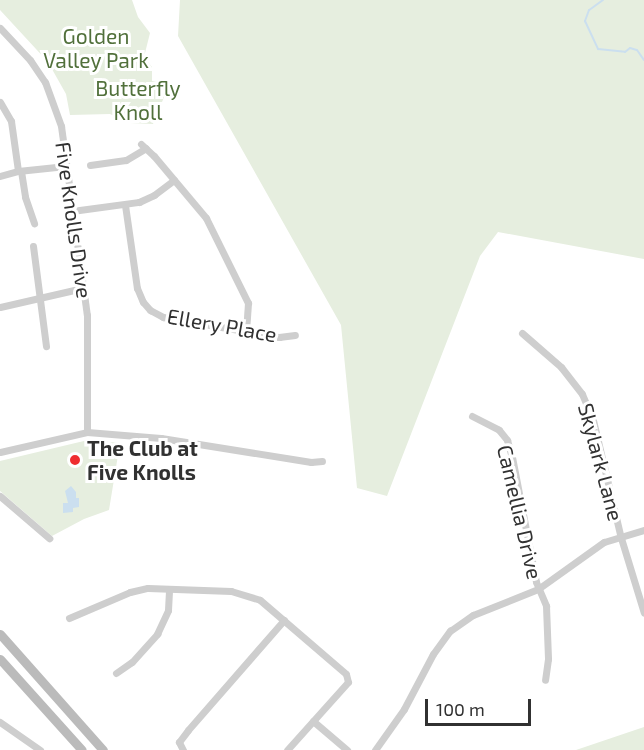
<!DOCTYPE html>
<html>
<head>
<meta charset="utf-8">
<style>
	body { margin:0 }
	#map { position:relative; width:644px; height:750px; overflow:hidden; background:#fff; font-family:"Exo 2",sans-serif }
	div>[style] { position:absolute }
	.green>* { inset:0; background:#e6eedf }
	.water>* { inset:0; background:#cbdfef }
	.stream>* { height:2px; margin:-1px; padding:0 1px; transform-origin:1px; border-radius:1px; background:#cbdfef }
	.minor>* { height:7px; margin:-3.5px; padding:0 3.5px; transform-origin:3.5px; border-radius:3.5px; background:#cecece }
	.secondary>* { height:9px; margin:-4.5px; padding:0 4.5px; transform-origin:4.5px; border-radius:4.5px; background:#bbb }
	.dots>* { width:16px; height:16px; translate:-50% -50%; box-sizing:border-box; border:3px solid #fff; border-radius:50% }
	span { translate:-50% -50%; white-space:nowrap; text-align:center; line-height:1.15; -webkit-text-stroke:6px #fff; paint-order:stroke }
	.park-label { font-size:21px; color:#51703b }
	.street-label { font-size:21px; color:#313131 }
	.poi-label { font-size:21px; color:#313131; font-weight:700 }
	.left { translate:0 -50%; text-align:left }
	.scale { position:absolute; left:425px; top:699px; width:106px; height:27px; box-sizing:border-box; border:3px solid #313131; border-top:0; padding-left:8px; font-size:18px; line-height:21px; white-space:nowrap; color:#313131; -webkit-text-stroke:4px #fff; paint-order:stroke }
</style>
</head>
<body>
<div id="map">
	<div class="green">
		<div style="clip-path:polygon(0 0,132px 0,138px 17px,150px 33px,144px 57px,152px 67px,152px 81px,169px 85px,153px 124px,130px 123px,110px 114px,70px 115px,66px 94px,48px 62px,0 10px)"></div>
		<div style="clip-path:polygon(180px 0,644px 0,644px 259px,498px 232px,480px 256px,387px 496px,357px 488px,341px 325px,178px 36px)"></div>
		<div style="clip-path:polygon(88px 440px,120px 443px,109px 510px,84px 519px,52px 536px,0 491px,0 461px)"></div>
		<div style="clip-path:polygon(644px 727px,644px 750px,576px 750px)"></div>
	</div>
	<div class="water">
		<div style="clip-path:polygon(71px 486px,76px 492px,76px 498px,79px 498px,79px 507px,73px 508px,73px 512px,63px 513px,63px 503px,68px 503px,65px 491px)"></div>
	</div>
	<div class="stream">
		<div style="left:603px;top:0;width:17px;rotate:144deg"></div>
		<div style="left:589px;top:10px;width:12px;rotate:110deg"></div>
		<div style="left:585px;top:21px;width:31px;rotate:65deg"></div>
		<div style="left:598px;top:49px;width:27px;rotate:6deg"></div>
		<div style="left:625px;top:52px;width:6px;rotate:-39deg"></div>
		<div style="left:630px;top:48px;width:7px;rotate:16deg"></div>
		<div style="left:637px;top:50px;width:12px;rotate:55deg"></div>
	</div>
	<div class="minor">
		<div style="left:0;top:28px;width:44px;rotate:46.8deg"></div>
		<div style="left:30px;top:60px;width:27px;rotate:56deg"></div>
		<div style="left:45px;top:82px;width:47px;rotate:70deg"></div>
		<div style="left:61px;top:126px;width:191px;rotate:82.2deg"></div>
		<div style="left:87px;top:315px;width:117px;rotate:90deg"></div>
		<div style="left:0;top:102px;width:22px;rotate:60deg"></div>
		<div style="left:11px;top:121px;width:50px;rotate:82deg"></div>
		<div style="left:141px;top:144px;width:18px;rotate:43deg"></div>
		<div style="left:154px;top:156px;width:81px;rotate:50deg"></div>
		<div style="left:206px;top:218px;width:95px;rotate:63.7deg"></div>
		<div style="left:248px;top:303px;width:28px;rotate:94deg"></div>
		<div style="left:90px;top:165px;width:36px;rotate:-8deg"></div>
		<div style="left:126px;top:160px;width:23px;rotate:-31deg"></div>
		<div style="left:21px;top:171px;width:26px;rotate:81deg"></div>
		<div style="left:25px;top:197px;width:28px;rotate:71deg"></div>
		<div style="left:0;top:176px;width:19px;rotate:-16deg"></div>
		<div style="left:18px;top:171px;width:48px;rotate:-5.9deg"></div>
		<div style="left:125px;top:205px;width:84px;rotate:81.8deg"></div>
		<div style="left:137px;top:288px;width:15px;rotate:67deg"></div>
		<div style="left:143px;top:302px;width:11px;rotate:49deg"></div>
		<div style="left:150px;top:310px;width:15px;rotate:28deg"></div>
		<div style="left:163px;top:317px;width:118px;rotate:9.8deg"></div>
		<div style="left:279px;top:337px;width:16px;rotate:-7deg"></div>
		<div style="left:72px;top:211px;width:68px;rotate:-7.7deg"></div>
		<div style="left:139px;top:202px;width:17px;rotate:-25deg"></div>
		<div style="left:154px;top:195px;width:25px;rotate:-37deg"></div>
		<div style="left:33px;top:246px;width:101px;rotate:82.6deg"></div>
		<div style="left:0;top:307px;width:85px;rotate:-12.9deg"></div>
		<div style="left:522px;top:333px;width:52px;rotate:41.1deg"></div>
		<div style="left:561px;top:367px;width:34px;rotate:52deg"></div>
		<div style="left:582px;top:394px;width:28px;rotate:67deg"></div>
		<div style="left:593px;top:420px;width:121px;rotate:76.7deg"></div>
		<div style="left:621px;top:538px;width:78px;rotate:73deg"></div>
		<div style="left:472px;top:416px;width:30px;rotate:27deg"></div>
		<div style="left:499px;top:430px;width:13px;rotate:51deg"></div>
		<div style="left:507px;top:440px;width:18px;rotate:74deg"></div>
		<div style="left:512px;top:457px;width:127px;rotate:79.1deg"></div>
		<div style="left:536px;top:582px;width:26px;rotate:67deg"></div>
		<div style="left:546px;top:606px;width:53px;rotate:87.8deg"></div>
		<div style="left:548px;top:659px;width:21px;rotate:98deg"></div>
		<div style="left:0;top:452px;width:89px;rotate:-12.9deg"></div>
		<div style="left:87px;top:432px;width:74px;rotate:4.6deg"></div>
		<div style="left:161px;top:438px;width:152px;rotate:9.1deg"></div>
		<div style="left:311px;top:462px;width:11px;rotate:-5deg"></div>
		<div style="left:0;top:496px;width:65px;rotate:40.6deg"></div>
		<div style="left:69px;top:618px;width:66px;rotate:-23.1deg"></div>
		<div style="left:130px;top:592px;width:18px;rotate:-13deg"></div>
		<div style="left:148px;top:588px;width:83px;rotate:2.1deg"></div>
		<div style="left:231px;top:591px;width:30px;rotate:17deg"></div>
		<div style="left:260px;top:600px;width:113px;rotate:40.7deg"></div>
		<div style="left:346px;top:674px;width:8px;rotate:76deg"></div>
		<div style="left:348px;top:682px;width:91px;rotate:131.9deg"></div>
		<div style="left:116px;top:673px;width:19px;rotate:-35deg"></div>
		<div style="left:132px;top:662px;width:38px;rotate:-48deg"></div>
		<div style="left:157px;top:634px;width:26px;rotate:-65deg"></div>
		<div style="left:168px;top:610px;width:21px;rotate:-87deg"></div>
		<div style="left:313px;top:721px;width:45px;rotate:40.5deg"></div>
		<div style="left:0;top:722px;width:49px;rotate:35deg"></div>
		<div style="left:183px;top:750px;width:9px;rotate:-117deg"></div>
		<div style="left:179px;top:742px;width:15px;rotate:-53deg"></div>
		<div style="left:188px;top:730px;width:146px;rotate:-48.9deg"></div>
		<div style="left:375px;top:750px;width:50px;rotate:-54.7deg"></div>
		<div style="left:404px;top:709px;width:62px;rotate:-62.2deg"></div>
		<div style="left:433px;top:654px;width:29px;rotate:-54deg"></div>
		<div style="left:450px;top:631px;width:28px;rotate:-35deg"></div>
		<div style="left:473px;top:615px;width:70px;rotate:-21.8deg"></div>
		<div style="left:538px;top:589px;width:81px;rotate:-35.5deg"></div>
		<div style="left:604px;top:542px;width:42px;rotate:-16.7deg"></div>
	</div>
	<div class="secondary">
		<div style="left:0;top:634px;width:155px;rotate:48.4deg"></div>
		<div style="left:0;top:659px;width:122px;rotate:48deg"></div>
	</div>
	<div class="dots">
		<div style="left:75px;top:460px;background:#ef2d30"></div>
	</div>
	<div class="park-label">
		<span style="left:96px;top:48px">Golden<br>Valley Park</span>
		<span style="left:138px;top:100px">Butterfly<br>Knoll</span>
	</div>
	<div class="street-label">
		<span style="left:74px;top:220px;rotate:82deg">Five Knolls Drive</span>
		<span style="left:222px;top:325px;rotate:10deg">Ellery Place</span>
		<span style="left:601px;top:462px;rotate:75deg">Skylark Lane</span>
		<span style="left:520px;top:512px;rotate:77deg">Camellia Drive</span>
	</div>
	<div class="poi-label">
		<span class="left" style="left:87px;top:460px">The Club at<br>Five Knolls</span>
	</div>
	<div class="scale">100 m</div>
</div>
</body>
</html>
